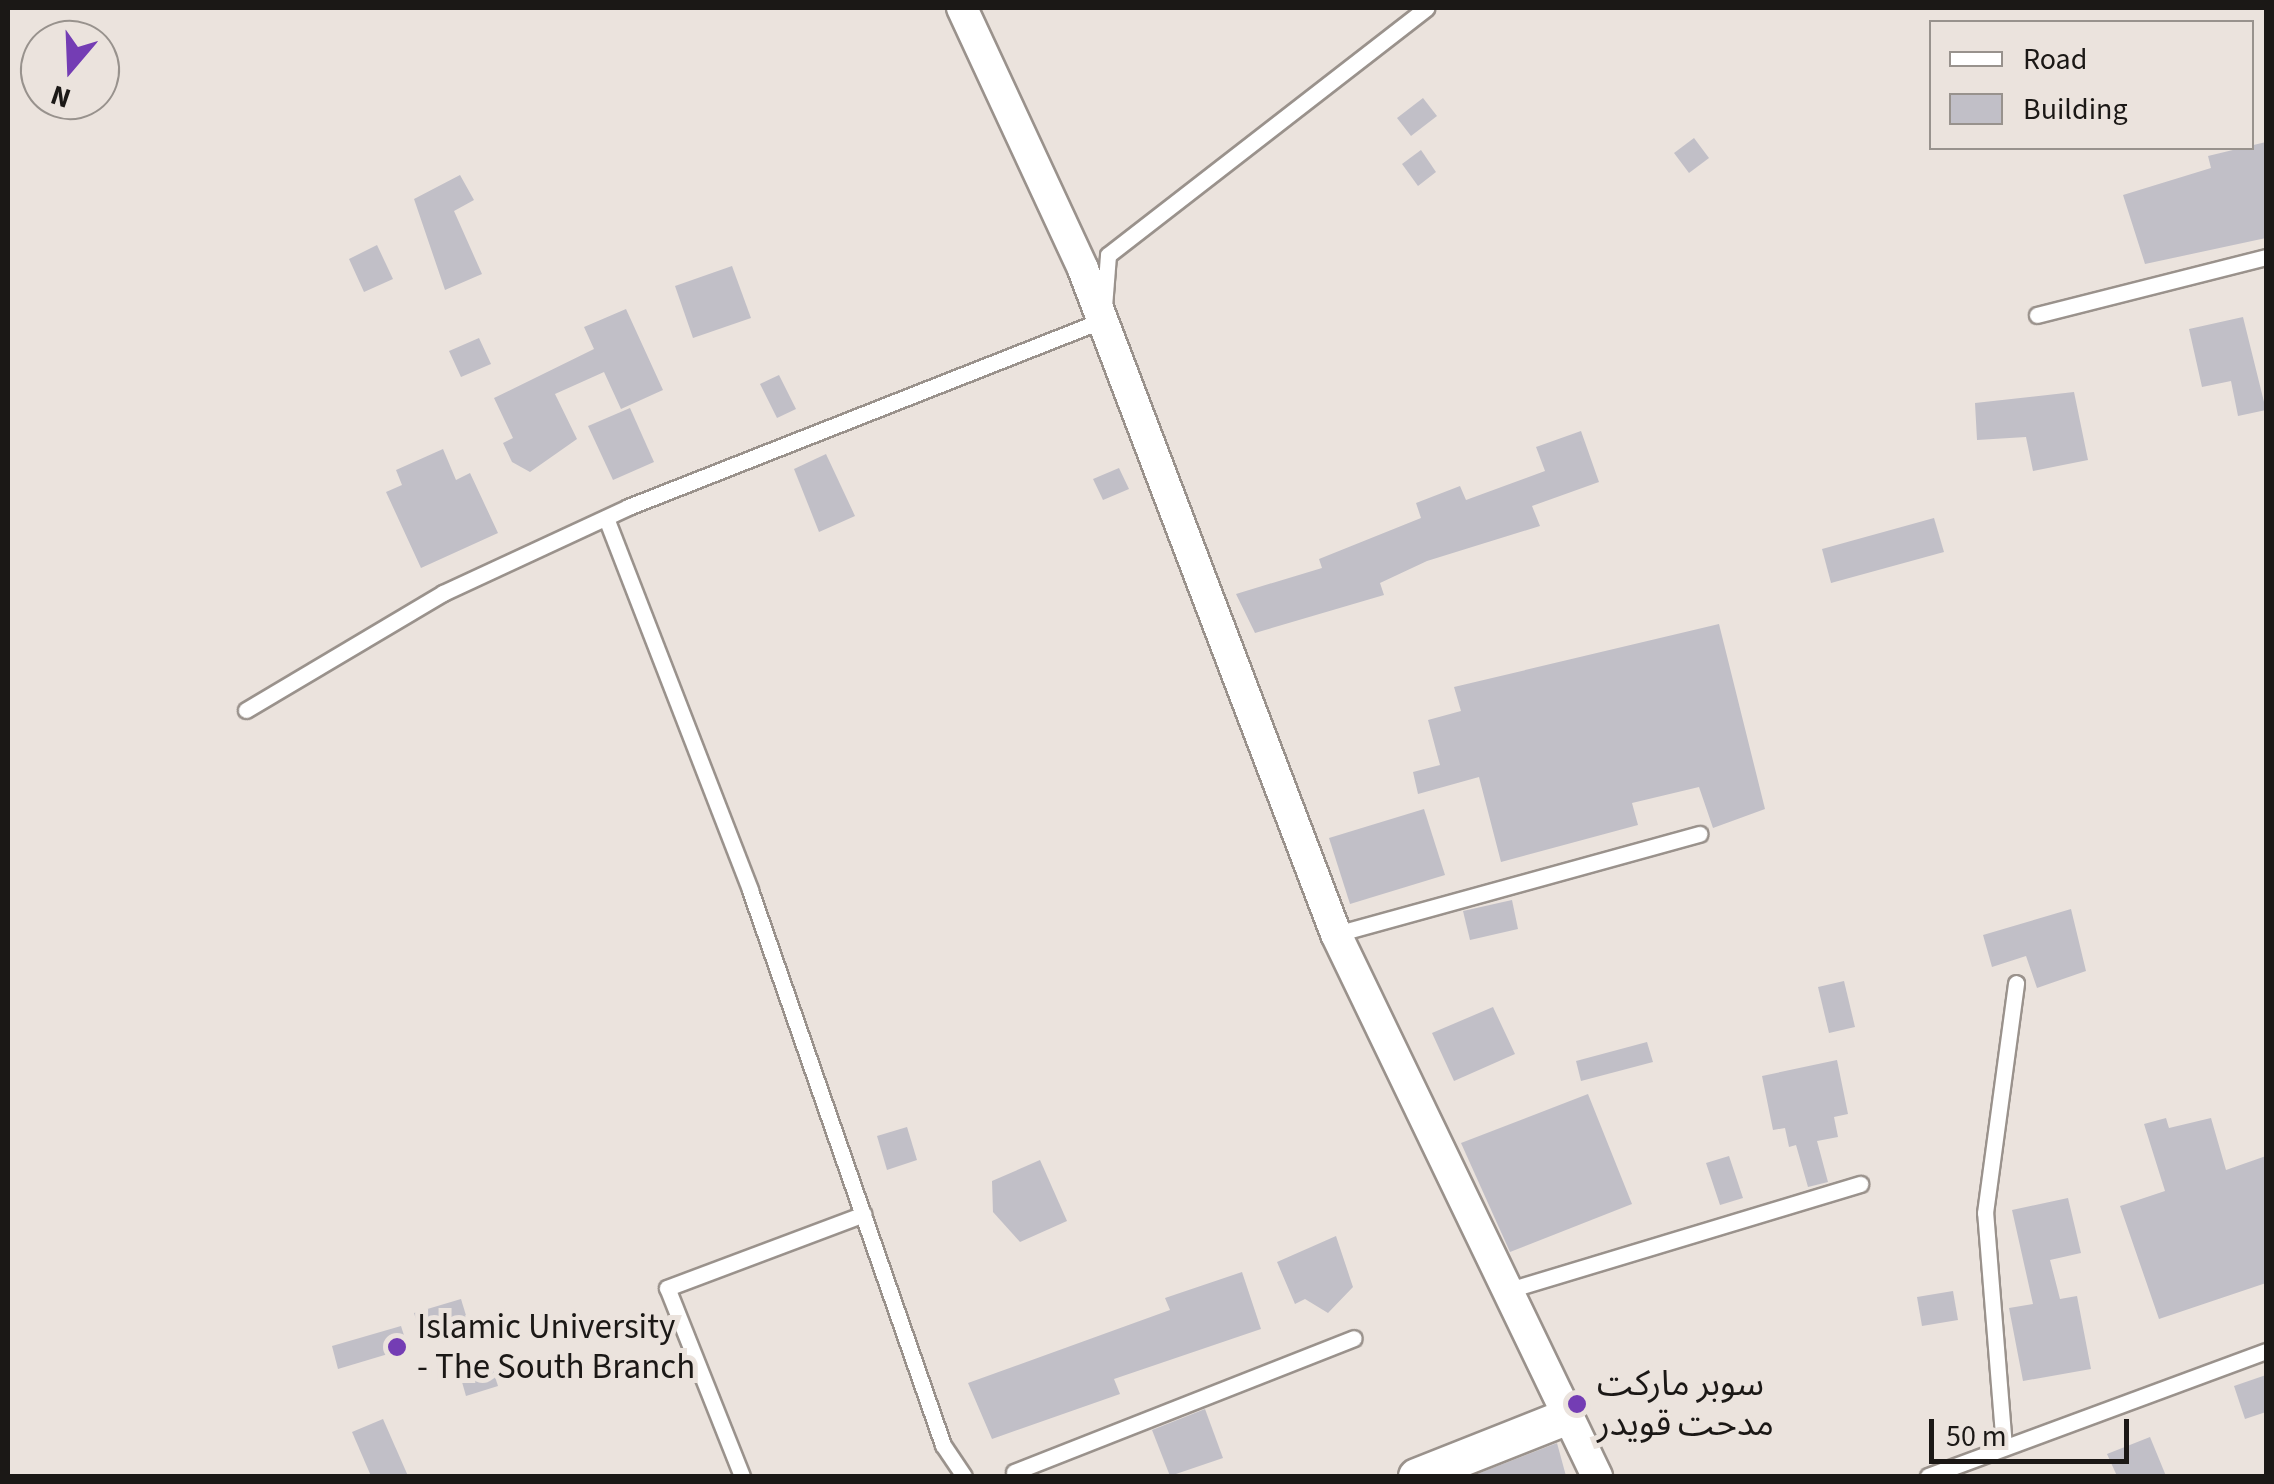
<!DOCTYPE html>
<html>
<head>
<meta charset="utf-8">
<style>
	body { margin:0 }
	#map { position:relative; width:2274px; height:1484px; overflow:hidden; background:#ebe3dd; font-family:"Source Sans 3","Noto Sans Arabic",sans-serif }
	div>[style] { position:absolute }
	.building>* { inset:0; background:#c1bfc7 }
	.roads { filter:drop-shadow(2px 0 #9a928c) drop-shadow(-2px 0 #9a928c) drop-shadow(0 2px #9a928c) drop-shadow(0 -2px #9a928c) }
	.service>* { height:15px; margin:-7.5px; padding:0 7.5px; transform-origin:7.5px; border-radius:7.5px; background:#fff }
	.minor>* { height:30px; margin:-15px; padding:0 15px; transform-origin:15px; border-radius:15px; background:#fff }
	.tertiary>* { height:35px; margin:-17.5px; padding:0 17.5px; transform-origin:17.5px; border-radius:17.5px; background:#fff }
	.dots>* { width:28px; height:28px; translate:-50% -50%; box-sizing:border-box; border:5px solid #ebe3dd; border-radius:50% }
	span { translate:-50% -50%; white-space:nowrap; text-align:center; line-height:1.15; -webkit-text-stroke:10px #ebe3dd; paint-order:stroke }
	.poi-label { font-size:35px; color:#1b1816 }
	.left { translate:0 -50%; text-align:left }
	.frame { position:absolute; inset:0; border:10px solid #1b1816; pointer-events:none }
	.legend { position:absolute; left:1929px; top:20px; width:325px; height:130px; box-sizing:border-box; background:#ebe3dd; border:2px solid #98928d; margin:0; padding:12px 18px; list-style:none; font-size:30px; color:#1b1816 }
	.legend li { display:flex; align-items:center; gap:20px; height:50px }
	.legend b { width:50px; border:2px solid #98928d }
	.north { position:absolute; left:20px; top:20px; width:100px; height:100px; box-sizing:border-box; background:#ebe3dd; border:2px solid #98928d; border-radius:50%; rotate:199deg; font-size:28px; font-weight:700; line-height:40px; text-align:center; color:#1b1816 }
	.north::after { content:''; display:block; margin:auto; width:35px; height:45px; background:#743db4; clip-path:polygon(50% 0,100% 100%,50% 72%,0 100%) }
	.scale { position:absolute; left:1929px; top:1419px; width:200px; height:45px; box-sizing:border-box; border:5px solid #1b1816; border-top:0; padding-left:12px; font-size:30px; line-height:35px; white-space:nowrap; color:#1b1816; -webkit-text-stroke:8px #ebe3dd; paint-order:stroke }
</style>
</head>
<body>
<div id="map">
	<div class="building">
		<div style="clip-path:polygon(1423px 98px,1437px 116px,1411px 136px,1397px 118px)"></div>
		<div style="clip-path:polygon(1694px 138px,1709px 158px,1689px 173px,1674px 153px)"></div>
		<div style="clip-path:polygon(2266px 142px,2266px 238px,2145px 264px,2123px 195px,2211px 168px,2208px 156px)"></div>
		<div style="clip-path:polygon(1421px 150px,1436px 172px,1418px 186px,1402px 164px)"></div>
		<div style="clip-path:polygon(460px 175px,474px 200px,454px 211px,482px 274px,445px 290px,414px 199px)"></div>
		<div style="clip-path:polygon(377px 245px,393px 279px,364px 292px,349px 259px)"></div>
		<div style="clip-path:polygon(732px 266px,751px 318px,693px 338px,675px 286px)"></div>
		<div style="clip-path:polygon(626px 309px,663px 390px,621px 409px,604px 372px,555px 394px,577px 439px,530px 472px,512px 462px,503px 443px,513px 438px,494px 398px,594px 349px,584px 327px)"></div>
		<div style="clip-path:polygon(2243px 317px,2266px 410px,2238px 416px,2231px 381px,2202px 387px,2189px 329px)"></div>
		<div style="clip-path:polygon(479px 338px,491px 364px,461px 377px,449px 351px)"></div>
		<div style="clip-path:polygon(779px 375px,796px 409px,777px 418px,760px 384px)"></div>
		<div style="clip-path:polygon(2074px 392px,2088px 460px,2033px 471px,2026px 437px,1977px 440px,1975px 403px)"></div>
		<div style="clip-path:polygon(630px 408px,654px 462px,613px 480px,588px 426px)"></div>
		<div style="clip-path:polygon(1581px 431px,1599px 482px,1532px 506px,1540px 526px,1427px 561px,1380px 583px,1384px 595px,1255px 633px,1236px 594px,1322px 568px,1319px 559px,1421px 518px,1416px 503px,1460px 486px,1466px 500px,1545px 471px,1536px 447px)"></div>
		<div style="clip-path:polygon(443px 449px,456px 480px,470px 473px,498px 533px,421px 568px,386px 492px,402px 485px,396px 470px)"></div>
		<div style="clip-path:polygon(826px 454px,855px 516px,819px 532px,794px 469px)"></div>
		<div style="clip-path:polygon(1119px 468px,1129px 489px,1103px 500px,1093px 479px)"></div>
		<div style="clip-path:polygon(1934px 518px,1944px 552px,1831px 583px,1822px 549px)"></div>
		<div style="clip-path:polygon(1719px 624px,1765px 809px,1713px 828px,1699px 787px,1632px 803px,1638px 825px,1501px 862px,1479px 777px,1418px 794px,1413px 772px,1440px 765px,1428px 720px,1461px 711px,1454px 687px)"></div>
		<div style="clip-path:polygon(1424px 809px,1445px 875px,1350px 904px,1329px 838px)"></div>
		<div style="clip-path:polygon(1512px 900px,1518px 929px,1470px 940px,1463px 911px)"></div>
		<div style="clip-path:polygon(2071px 909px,2086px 971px,2037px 988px,2026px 956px,1992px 967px,1983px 935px)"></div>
		<div style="clip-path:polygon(1844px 981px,1855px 1027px,1829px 1033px,1818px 987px)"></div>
		<div style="clip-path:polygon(1493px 1007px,1515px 1054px,1454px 1081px,1432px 1033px)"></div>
		<div style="clip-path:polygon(1647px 1042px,1653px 1062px,1581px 1081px,1576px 1061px)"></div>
		<div style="clip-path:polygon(1837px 1060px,1848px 1114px,1834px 1117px,1838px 1137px,1817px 1141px,1828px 1182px,1808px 1187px,1796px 1145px,1789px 1147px,1785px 1128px,1773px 1130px,1762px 1076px)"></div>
		<div style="clip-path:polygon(1588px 1094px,1632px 1204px,1510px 1252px,1461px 1143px)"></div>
		<div style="clip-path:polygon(2166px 1118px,2169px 1128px,2211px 1118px,2226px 1170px,2266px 1156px,2266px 1283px,2159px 1319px,2120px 1206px,2165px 1191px,2144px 1124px)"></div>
		<div style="clip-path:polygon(907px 1127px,917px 1160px,887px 1170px,877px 1136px)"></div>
		<div style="clip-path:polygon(1729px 1156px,1743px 1198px,1720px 1205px,1706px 1163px)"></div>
		<div style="clip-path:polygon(1040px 1160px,1067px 1221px,1020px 1242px,993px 1212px,992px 1181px)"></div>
		<div style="clip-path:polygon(2068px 1198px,2081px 1253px,2050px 1260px,2060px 1299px,2077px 1296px,2091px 1369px,2023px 1381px,2009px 1308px,2033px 1304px,2012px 1210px)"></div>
		<div style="clip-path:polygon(1336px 1236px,1353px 1287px,1328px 1313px,1305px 1299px,1295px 1304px,1277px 1262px)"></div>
		<div style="clip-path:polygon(1242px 1272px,1261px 1329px,1114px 1379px,1120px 1394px,992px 1439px,968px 1383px,1170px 1310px,1165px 1298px)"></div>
		<div style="clip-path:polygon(1953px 1291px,1958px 1320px,1922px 1326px,1917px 1297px)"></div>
		<div style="clip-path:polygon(461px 1299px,468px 1322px,421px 1336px,414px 1313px)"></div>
		<div style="clip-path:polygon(401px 1326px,408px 1348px,338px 1369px,332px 1346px)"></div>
		<div style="clip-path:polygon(489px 1358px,498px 1386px,466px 1396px,458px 1368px)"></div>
		<div style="clip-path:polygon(2266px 1375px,2266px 1412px,2245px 1419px,2234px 1386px)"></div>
		<div style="clip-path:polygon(1205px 1409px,1223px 1458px,1170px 1476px,1152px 1430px)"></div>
		<div style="clip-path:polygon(383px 1419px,408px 1476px,371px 1476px,352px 1432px)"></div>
		<div style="clip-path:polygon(2150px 1437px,2166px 1476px,2117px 1476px,2107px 1454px)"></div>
		<div style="clip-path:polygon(1557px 1443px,1566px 1476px,1472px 1476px)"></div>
	</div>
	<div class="roads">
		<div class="service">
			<div style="left:2037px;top:315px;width:236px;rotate:-14.2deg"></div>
			<div style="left:606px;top:518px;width:399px;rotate:68.8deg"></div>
			<div style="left:750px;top:890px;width:588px;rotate:70.82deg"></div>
			<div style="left:943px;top:1445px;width:37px;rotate:56deg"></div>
			<div style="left:246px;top:710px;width:229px;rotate:-30.7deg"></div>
			<div style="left:443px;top:593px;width:204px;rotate:-24.9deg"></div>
			<div style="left:628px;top:507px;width:510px;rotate:-21.49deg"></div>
			<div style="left:1103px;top:320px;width:65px;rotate:-85.6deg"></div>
			<div style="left:1108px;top:255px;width:403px;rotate:-37.8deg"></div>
			<div style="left:1336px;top:934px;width:377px;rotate:-15.4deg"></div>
			<div style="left:1509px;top:1290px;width:367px;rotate:-16.8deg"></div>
			<div style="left:2004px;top:1447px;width:235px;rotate:-94.6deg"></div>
			<div style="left:1985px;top:1213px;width:232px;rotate:-82.3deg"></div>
			<div style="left:1014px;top:1472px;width:365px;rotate:-21.5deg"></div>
			<div style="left:742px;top:1476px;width:202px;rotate:-111.7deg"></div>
			<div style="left:667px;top:1288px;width:210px;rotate:-20.6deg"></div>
			<div style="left:1928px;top:1476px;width:360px;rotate:-20.3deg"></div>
		</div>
		<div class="minor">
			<div style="left:962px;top:8px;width:288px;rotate:65.1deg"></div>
			<div style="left:1083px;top:269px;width:712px;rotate:69.17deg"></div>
			<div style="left:1336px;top:934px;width:602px;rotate:64.29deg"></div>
		</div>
		<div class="tertiary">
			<div style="left:1416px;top:1476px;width:160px;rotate:-21.6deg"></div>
		</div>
	</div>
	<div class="dots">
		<div style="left:397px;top:1347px;background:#743db4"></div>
		<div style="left:1577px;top:1404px;background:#743db4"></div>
	</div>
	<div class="poi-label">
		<span class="left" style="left:417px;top:1347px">Islamic University<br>- The South Branch</span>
		<span class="left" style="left:1597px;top:1404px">سوبر ماركت<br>مدحت قويدر</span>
	</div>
	<div class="frame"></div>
	<ul class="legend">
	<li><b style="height:12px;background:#fff"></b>Road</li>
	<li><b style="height:28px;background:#c1bfc7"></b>Building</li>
	</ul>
	<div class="north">N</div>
	<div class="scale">50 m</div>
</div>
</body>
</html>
